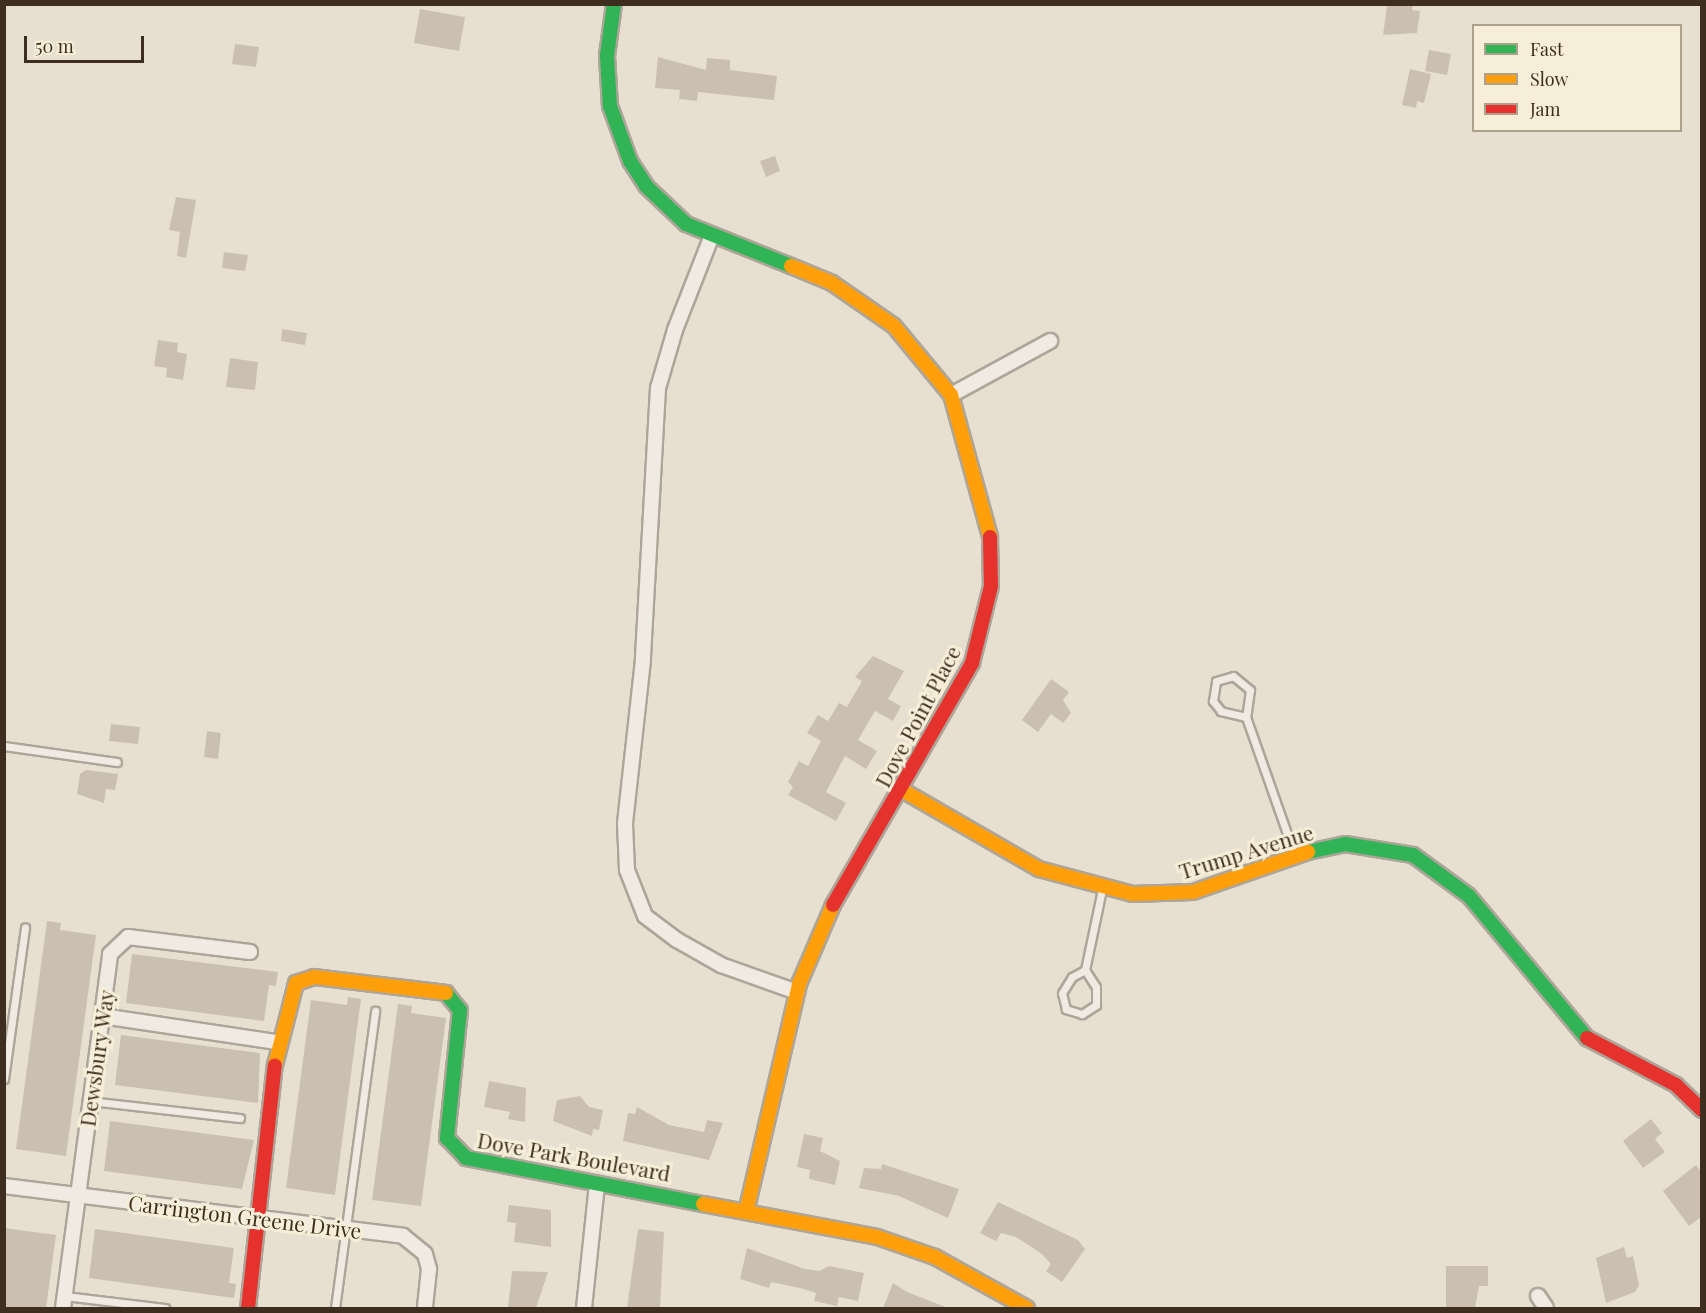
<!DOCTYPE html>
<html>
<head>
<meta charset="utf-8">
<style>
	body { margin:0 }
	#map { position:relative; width:1706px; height:1313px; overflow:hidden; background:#e7e0d1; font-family:"Playfair Display",serif }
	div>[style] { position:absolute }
	.building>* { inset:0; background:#cbbfb2 }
	.roads { filter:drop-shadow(2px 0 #ada599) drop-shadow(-2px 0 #ada599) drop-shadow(0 2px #ada599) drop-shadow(0 -2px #ada599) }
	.lane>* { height:7px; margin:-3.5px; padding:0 3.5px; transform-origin:3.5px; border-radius:3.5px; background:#efebe3 }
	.street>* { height:14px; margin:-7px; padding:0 7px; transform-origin:7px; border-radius:7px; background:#efebe3 }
	.fast>* { height:14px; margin:-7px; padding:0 7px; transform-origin:7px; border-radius:7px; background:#30b455 }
	.slow>* { height:14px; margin:-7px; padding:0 7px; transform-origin:7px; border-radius:7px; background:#ff9f0a }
	.jam>* { height:14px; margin:-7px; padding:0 7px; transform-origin:7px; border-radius:7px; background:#e5322d }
	span { translate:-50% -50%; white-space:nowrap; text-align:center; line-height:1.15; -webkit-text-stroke:6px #f7eed8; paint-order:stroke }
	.street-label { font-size:21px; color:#3d2e20 }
	.frame { position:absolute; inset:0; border:6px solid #3d2e20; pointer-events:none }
	.legend { position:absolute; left:1472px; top:24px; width:210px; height:108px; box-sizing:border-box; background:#f7eed8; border:2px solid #ada18e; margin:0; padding:8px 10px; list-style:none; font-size:18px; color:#3d2e20 }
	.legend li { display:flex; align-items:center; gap:12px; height:30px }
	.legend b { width:30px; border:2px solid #ada18e }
	.scale { position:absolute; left:24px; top:36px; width:120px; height:27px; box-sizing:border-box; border:3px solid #3d2e20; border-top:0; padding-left:8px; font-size:18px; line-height:21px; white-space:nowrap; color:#3d2e20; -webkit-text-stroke:4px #f7eed8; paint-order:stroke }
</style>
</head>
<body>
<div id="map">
	<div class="building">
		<div style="clip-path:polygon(1413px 4px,1412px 10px,1420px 11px,1417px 33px,1383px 35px,1387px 6px)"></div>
		<div style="clip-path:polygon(420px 9px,465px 17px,459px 51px,414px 43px)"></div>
		<div style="clip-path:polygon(235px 44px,259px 47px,256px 67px,232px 64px)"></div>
		<div style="clip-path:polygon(1429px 50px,1451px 54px,1447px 75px,1425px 71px)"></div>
		<div style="clip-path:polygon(658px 57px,706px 70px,707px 58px,730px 60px,730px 70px,777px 76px,774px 100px,698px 92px,697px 101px,679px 99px,680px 90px,655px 88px)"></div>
		<div style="clip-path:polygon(1410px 69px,1431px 74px,1424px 103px,1417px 101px,1416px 108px,1402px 105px)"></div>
		<div style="clip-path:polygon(775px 156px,780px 171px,766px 177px,760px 161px)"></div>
		<div style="clip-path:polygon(176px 197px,196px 200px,186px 258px,177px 256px,180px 232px,169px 230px)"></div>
		<div style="clip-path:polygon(224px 252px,248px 255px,245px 271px,222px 268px)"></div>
		<div style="clip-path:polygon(282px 329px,307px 333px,305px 345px,281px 341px)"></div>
		<div style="clip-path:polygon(158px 340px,178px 343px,177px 352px,187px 354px,183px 380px,166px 377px,167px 368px,154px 366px)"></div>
		<div style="clip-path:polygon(230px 358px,258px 362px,255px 390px,226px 387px)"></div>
		<div style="clip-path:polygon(873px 656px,904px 671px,888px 699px,901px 706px,893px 721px,875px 711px,858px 740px,877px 751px,866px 769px,845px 756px,826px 792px,846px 803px,836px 821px,788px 795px,793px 787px,788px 782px,799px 761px,808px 766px,821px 741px,807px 733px,818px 715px,828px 721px,839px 703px,847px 707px,862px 681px,855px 677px)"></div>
		<div style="clip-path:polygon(1051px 679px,1069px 692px,1063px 700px,1071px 713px,1063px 723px,1051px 714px,1038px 732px,1022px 720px)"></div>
		<div style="clip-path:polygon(111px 724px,140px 727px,138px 744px,109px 741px)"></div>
		<div style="clip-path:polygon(207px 731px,221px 733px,218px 759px,204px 757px)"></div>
		<div style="clip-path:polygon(86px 770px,118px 774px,115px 790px,106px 789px,104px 803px,77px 794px,80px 774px)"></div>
		<div style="clip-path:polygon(47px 921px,61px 923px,60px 930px,96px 935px,66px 1156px,16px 1149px)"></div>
		<div style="clip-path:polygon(132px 954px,278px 972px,276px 986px,269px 985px,264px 1021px,126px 1003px)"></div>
		<div style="clip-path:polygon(348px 997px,361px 999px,335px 1195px,286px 1188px,311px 1000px,347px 1005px)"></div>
		<div style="clip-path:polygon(398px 1004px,412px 1006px,411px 1013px,446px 1018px,421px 1206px,372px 1200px)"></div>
		<div style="clip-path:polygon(121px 1035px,260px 1053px,258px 1103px,115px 1085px)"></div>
		<div style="clip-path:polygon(489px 1081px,526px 1088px,525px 1122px,508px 1119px,510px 1112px,484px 1107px)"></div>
		<div style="clip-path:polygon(580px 1096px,589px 1107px,603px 1110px,599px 1130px,593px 1129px,592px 1136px,553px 1121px,557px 1100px)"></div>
		<div style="clip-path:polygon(637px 1107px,669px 1125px,704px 1132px,707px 1120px,723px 1123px,709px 1160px,623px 1141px,628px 1113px,635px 1114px)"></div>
		<div style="clip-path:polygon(1651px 1119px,1662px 1133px,1655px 1139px,1665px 1152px,1643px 1168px,1623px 1141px)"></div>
		<div style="clip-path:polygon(110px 1121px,254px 1140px,242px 1189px,104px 1171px)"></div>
		<div style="clip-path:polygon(804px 1134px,823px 1138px,820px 1151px,840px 1161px,835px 1185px,809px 1179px,810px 1170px,797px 1167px)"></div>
		<div style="clip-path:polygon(882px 1164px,959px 1189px,948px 1218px,899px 1196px,859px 1188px,864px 1168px,881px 1169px)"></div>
		<div style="clip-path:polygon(1696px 1165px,1701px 1172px,1701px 1217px,1689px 1226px,1663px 1191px)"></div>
		<div style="clip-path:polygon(998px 1202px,1078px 1240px,1085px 1249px,1062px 1282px,1046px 1271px,1051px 1264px,1042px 1254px,1016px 1237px,1001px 1233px,996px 1241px,980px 1233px)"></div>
		<div style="clip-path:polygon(509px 1205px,551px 1210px,551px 1247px,514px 1242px,516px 1223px,507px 1222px)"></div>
		<div style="clip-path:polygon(4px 1228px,56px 1235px,46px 1308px,4px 1308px)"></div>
		<div style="clip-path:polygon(95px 1229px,234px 1248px,229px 1283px,236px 1284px,234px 1298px,89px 1278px)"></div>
		<div style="clip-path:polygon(638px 1229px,664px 1232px,660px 1308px,627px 1308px)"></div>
		<div style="clip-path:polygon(1624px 1247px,1627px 1258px,1633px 1256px,1639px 1285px,1635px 1292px,1606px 1303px,1596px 1258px)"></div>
		<div style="clip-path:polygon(747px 1248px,805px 1269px,819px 1271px,829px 1266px,864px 1273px,858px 1301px,839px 1297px,837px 1306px,814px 1301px,816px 1293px,800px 1288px,771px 1282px,769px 1288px,740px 1279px)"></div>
		<div style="clip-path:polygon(1446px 1266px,1488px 1266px,1488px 1286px,1479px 1286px,1475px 1308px,1446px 1308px)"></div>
		<div style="clip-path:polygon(512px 1271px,548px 1272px,536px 1308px,508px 1308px)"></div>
		<div style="clip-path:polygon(893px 1283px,907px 1292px,948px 1308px,883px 1308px)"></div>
	</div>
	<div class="roads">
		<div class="lane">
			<div style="left:1246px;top:717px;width:26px;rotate:-167deg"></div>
			<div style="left:1221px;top:711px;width:13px;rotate:-129deg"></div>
			<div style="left:1213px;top:701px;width:20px;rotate:-81deg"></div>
			<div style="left:1216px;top:681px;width:18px;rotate:-16deg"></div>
			<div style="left:1233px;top:676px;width:22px;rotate:39deg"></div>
			<div style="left:1250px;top:690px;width:27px;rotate:98deg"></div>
			<div style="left:1246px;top:717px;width:144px;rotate:70.6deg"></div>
			<div style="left:4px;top:746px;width:114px;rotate:8.1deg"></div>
			<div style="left:1085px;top:970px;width:20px;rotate:57deg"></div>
			<div style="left:1096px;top:987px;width:18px;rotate:90deg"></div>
			<div style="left:1096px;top:1005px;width:17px;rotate:147deg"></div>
			<div style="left:1082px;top:1014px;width:17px;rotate:-163deg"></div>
			<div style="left:1066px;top:1009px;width:16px;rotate:-104deg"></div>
			<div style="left:1062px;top:993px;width:19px;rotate:-58deg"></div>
			<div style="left:1072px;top:977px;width:15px;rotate:-28deg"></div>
			<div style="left:1085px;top:970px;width:83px;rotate:-78.1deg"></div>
			<div style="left:4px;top:1079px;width:153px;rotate:-82.1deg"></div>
			<div style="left:90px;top:1101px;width:151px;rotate:6.5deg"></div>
			<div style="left:64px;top:1296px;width:102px;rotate:6.8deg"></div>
			<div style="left:335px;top:1308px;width:300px;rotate:-82.3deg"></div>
		</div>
		<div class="street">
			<div style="left:711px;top:238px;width:99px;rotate:111.4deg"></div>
			<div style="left:675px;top:330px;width:60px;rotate:106.3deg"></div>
			<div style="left:658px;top:388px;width:272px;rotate:93.2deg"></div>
			<div style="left:643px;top:660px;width:165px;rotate:96.3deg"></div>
			<div style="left:625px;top:824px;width:46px;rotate:87.5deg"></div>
			<div style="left:627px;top:870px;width:49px;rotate:68.6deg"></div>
			<div style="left:645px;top:916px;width:40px;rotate:37deg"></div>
			<div style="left:677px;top:940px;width:51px;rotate:29.6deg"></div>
			<div style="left:721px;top:965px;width:81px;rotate:19.6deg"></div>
			<div style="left:951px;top:395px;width:113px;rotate:-28.6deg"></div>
			<div style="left:102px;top:1016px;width:177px;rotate:8.5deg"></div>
			<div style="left:4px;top:1186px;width:402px;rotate:7.1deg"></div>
			<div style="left:403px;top:1236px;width:28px;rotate:39deg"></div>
			<div style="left:425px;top:1254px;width:16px;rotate:75deg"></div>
			<div style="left:429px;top:1269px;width:39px;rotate:96deg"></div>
			<div style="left:1538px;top:1296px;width:14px;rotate:56deg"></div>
			<div style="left:63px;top:1308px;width:357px;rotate:-82.4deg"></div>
			<div style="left:110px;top:954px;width:25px;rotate:-43deg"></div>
			<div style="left:128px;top:937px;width:123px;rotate:7deg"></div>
			<div style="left:584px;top:1308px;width:124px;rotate:-84deg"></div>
		</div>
		<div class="fast">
			<div style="left:614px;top:4px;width:52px;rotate:97.7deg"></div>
			<div style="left:607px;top:56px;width:50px;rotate:86.6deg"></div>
			<div style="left:610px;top:106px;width:59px;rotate:70deg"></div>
			<div style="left:630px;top:161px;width:30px;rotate:57deg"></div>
			<div style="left:646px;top:186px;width:55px;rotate:43.5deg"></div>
			<div style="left:686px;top:224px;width:113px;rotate:21.8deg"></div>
			<div style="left:1308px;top:852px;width:38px;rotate:-12deg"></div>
			<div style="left:1345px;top:844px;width:69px;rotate:9.2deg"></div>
			<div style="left:1413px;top:855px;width:69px;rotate:36.2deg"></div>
			<div style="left:1469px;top:896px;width:185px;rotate:50.3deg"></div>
			<div style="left:446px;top:993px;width:22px;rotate:51deg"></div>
			<div style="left:460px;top:1010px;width:129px;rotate:95.8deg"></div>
			<div style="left:447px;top:1138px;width:28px;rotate:46deg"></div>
			<div style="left:466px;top:1158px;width:241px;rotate:11deg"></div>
		</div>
		<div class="slow">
			<div style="left:791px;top:266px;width:44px;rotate:22.5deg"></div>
			<div style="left:832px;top:283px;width:75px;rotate:34.7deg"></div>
			<div style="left:894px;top:326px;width:89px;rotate:50.4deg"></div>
			<div style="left:951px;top:395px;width:147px;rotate:74.6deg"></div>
			<div style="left:902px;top:790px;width:158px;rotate:30deg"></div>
			<div style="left:1039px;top:869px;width:96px;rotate:15deg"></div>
			<div style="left:1132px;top:894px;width:61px;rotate:-1.9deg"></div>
			<div style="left:1193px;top:892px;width:122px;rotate:-19.2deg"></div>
			<div style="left:275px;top:1065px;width:85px;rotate:-75.6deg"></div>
			<div style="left:296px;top:983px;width:19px;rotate:-18deg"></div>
			<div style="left:314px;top:977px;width:133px;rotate:6.9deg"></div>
			<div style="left:703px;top:1204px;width:177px;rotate:10.7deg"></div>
			<div style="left:877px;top:1237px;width:61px;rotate:19deg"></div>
			<div style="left:935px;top:1257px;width:105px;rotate:29deg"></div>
			<div style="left:747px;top:1208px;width:230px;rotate:-76.9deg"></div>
			<div style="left:799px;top:984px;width:86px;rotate:-66.7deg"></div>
		</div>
		<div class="jam">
			<div style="left:833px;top:905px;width:279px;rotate:-60.1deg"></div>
			<div style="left:972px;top:663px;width:79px;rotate:-76.1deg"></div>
			<div style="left:991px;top:586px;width:49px;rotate:-91.2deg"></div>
			<div style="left:1587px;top:1038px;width:101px;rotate:27.8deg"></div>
			<div style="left:1676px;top:1085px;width:36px;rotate:44deg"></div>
			<div style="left:248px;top:1308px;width:244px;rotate:-83.7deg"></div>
		</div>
	</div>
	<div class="street-label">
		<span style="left:917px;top:716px;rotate:-62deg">Dove Point Place</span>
		<span style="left:1246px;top:851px;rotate:-17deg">Trump Avenue</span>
		<span style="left:96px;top:1058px;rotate:-82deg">Dewsbury Way</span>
		<span style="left:574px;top:1156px;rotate:10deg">Dove Park Boulevard</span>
		<span style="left:245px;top:1216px;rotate:7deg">Carrington Greene Drive</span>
	</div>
	<div class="frame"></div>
	<ul class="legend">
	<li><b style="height:8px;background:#30b455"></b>Fast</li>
	<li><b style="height:8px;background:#ff9f0a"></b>Slow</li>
	<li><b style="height:8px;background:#e5322d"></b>Jam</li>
	</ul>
	<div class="scale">50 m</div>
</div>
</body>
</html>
